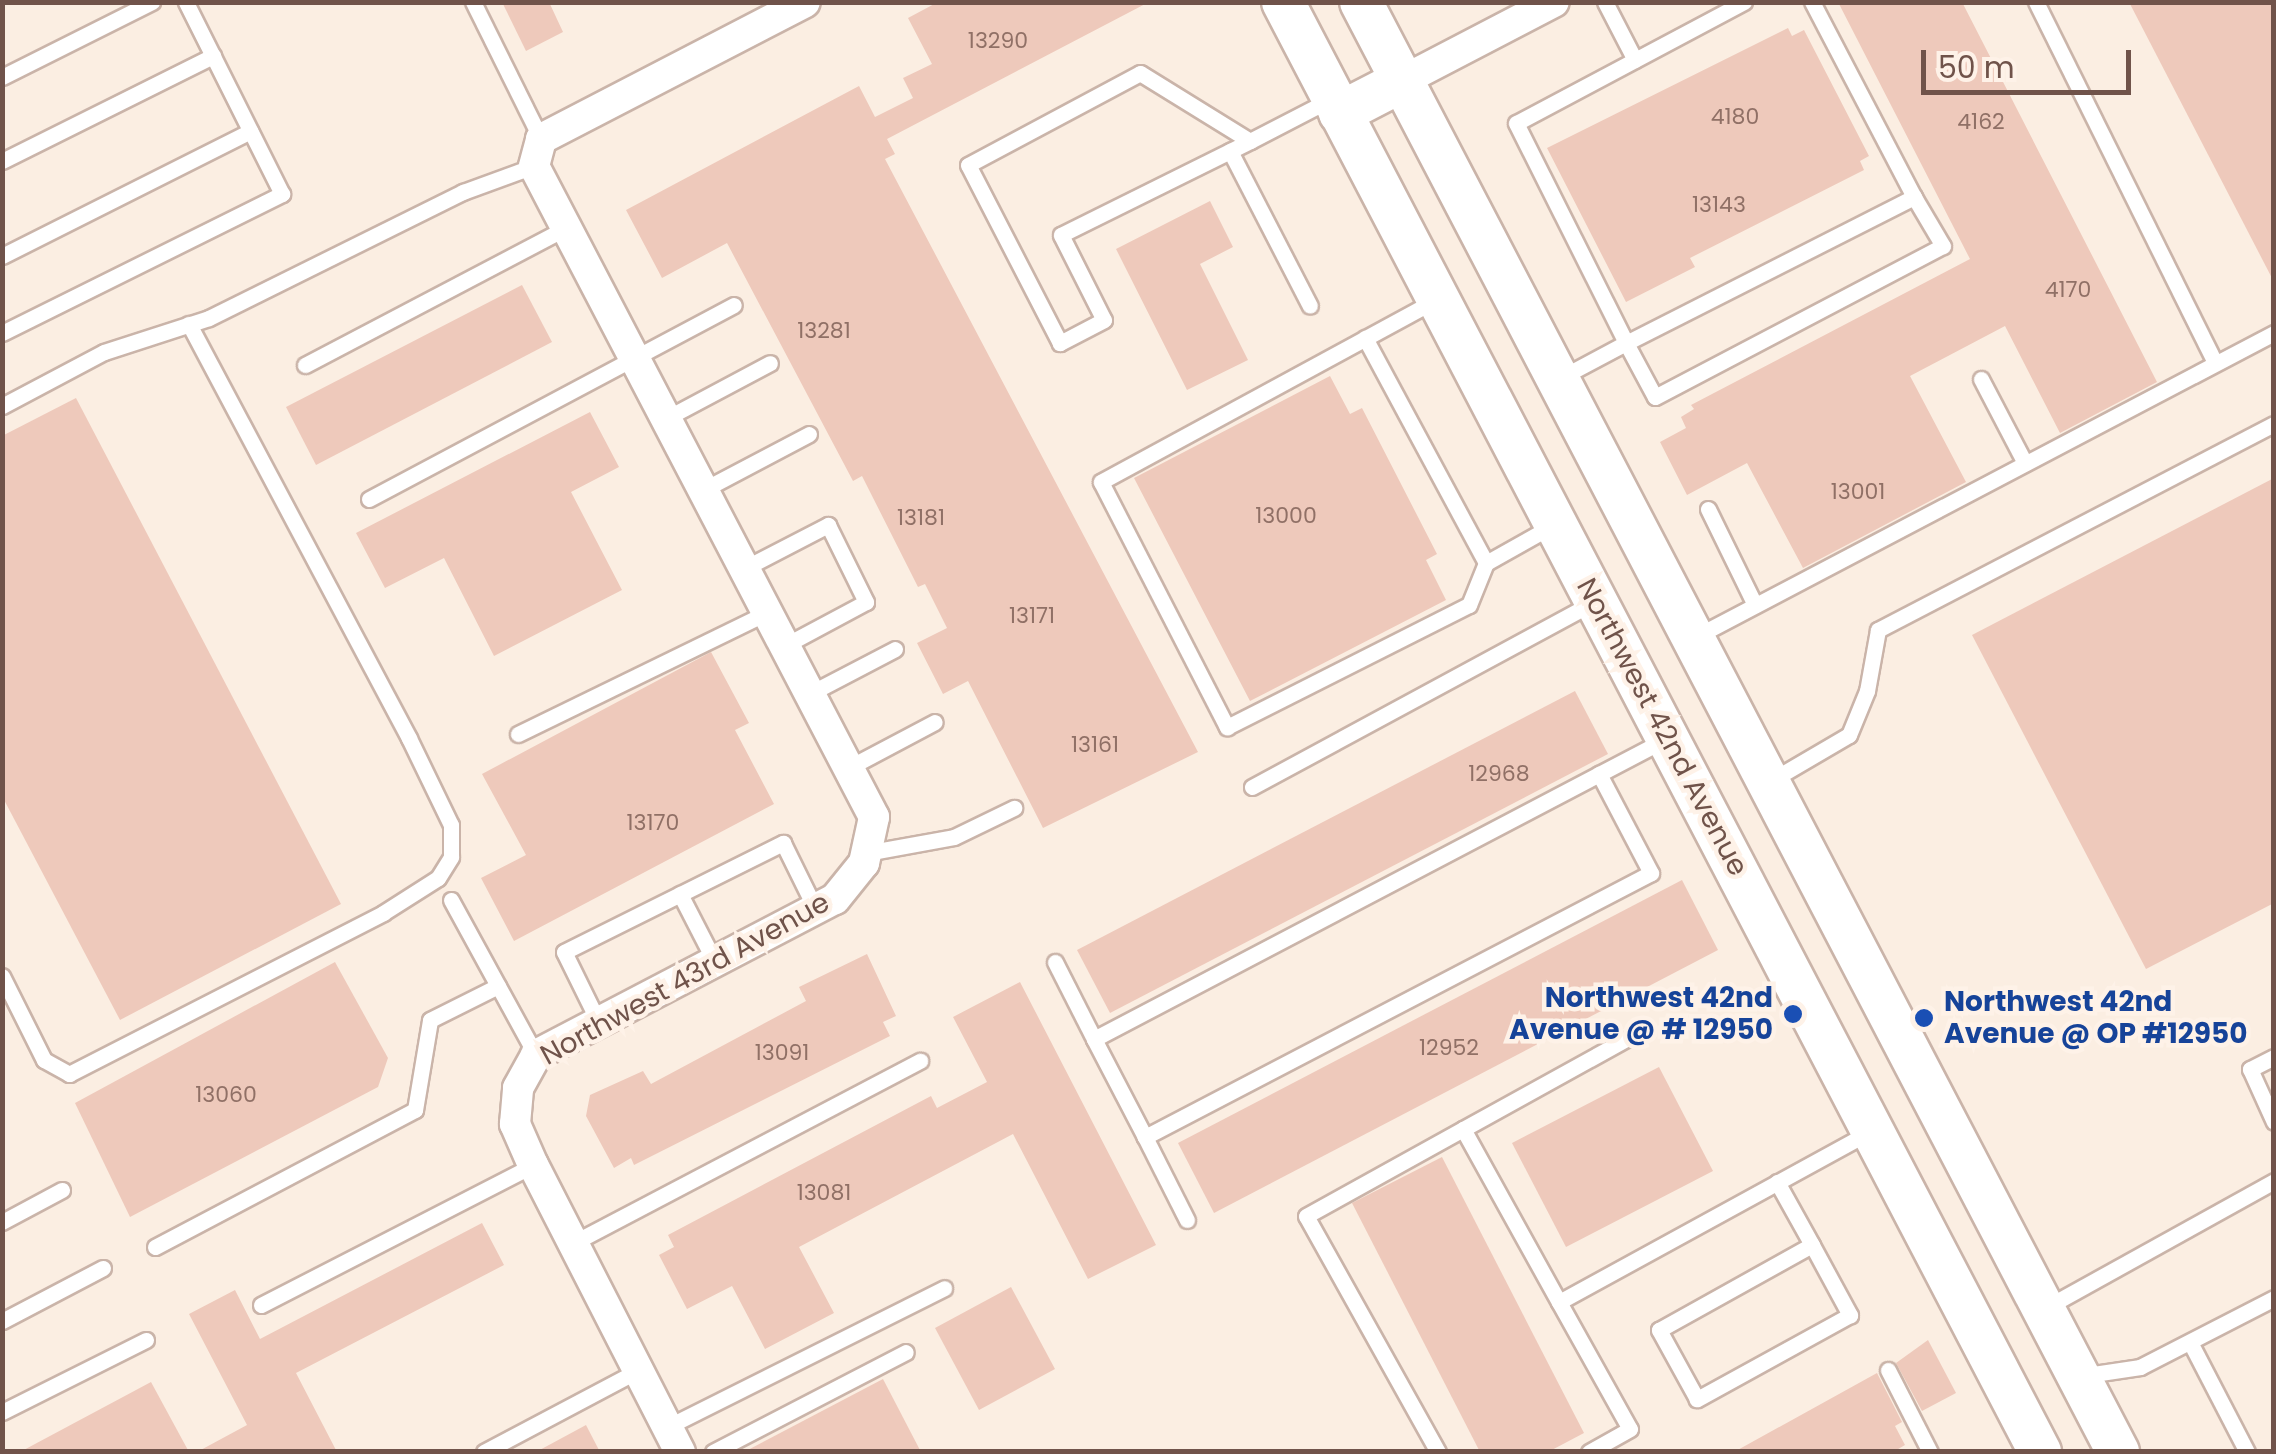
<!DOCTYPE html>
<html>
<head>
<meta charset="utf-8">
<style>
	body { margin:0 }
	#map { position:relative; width:2276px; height:1454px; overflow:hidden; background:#fbeee2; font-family:Poppins,sans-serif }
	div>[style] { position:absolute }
	.building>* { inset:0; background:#eec9bb }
	.roads { filter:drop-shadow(2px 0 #cab4a9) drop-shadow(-2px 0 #cab4a9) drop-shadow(0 2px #cab4a9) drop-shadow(0 -2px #cab4a9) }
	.lane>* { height:15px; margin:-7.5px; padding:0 7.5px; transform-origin:7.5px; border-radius:7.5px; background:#fff }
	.street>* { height:30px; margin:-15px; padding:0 15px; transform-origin:15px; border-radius:15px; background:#fff }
	.secondary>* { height:42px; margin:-21px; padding:0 21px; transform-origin:21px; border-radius:21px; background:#fff }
	.dots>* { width:28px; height:28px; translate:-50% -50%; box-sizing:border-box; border:5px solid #fef2e8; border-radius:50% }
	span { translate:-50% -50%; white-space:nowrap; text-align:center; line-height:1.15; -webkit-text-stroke:9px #fef2e8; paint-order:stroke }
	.number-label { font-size:22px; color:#907066 }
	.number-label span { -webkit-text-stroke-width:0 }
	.street-label { font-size:28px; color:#70534a }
	.transit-label { font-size:28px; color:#164399; font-weight:700 }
	.right { translate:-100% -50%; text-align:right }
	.left { translate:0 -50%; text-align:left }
	.frame { position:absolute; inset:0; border:5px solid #70534a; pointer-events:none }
	.scale { position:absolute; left:1921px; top:50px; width:210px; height:45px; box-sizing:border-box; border:5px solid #70534a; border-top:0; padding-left:12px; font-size:30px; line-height:35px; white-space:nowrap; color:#70534a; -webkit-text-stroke:8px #fef2e8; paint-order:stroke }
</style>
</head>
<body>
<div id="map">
	<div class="building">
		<div style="clip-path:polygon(502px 2px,549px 2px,563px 32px,526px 51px)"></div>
		<div style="clip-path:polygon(938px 2px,1149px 2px,887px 139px,895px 154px,885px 159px,1198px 752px,1043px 828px,968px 681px,943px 694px,917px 643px,947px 628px,925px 584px,918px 587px,862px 476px,853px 481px,727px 243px,662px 278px,626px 210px,859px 86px,875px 117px,913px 98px,903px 78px,932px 64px,908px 18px)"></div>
		<div style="clip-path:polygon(1838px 2px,1962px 2px,2157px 382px,2060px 433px,2005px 326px,1910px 376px,1966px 482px,1803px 568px,1747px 463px,1687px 495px,1660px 442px,1686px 428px,1681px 417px,1694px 409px,1691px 405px,1970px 259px)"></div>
		<div style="clip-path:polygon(2129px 2px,2274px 2px,2274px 282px)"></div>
		<div style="clip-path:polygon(1788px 28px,1792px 36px,1804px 30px,1869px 156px,1860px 161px,1864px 170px,1690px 258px,1695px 267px,1626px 302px,1547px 148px)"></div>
		<div style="clip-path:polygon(1210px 201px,1233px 247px,1200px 264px,1248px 360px,1187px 390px,1116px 249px)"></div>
		<div style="clip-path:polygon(522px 285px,552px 342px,316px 465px,286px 407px)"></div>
		<div style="clip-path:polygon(1330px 376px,1350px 414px,1362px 408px,1437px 554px,1426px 560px,1446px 600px,1250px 701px,1134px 478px)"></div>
		<div style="clip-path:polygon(76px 398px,341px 904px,120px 1020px,2px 796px,2px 436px)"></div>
		<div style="clip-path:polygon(590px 412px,619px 467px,571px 492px,622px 590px,494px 656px,444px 558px,385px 588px,356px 533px)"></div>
		<div style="clip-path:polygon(2274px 478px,2274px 903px,2146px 969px,1972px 635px)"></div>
		<div style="clip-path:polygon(711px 652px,749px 723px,735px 730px,774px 804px,514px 941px,481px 878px,526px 855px,482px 774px)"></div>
		<div style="clip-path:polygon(1575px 691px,1608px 754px,1110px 1013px,1077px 950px)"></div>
		<div style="clip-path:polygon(1682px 880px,1718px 950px,1214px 1213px,1178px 1143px)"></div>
		<div style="clip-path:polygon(867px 954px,896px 1016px,883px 1022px,890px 1036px,634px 1165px,631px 1158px,614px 1168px,586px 1116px,590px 1095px,643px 1071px,651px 1084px,806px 1001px,799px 987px)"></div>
		<div style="clip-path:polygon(335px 962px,388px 1058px,378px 1087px,130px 1217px,75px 1103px)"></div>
		<div style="clip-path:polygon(1020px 982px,1156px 1245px,1088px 1279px,1013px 1134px,799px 1247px,834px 1313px,765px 1349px,732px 1286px,687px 1309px,659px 1255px,674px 1247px,668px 1235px,931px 1096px,937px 1108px,987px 1082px,953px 1017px)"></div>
		<div style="clip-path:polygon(1659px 1067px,1713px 1171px,1566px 1247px,1512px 1143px)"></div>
		<div style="clip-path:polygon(1442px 1157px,1584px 1433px,1548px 1452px,1480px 1452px,1352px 1203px)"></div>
		<div style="clip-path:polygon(482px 1223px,504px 1265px,296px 1373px,337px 1452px,197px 1452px,247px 1425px,189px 1314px,235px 1290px,260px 1339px)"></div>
		<div style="clip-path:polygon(1011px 1287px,1055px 1369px,979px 1410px,935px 1328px)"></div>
		<div style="clip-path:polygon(1928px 1340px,1956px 1393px,1922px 1411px,1896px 1363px)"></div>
		<div style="clip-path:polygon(1877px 1373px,1902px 1422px,1895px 1426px,1905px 1445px,1893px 1452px,1734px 1452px)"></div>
		<div style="clip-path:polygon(883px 1379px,921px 1452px,744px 1452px)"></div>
		<div style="clip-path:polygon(151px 1382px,189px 1452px,20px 1452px)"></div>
		<div style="clip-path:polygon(586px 1425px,600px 1452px,536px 1452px)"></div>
	</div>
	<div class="roads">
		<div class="lane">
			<div style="left:473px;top:2px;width:153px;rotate:63.6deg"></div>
			<div style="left:1605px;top:2px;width:65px;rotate:62.7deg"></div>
			<div style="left:1744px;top:2px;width:258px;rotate:152deg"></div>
			<div style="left:1516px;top:123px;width:246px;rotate:63.4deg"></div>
			<div style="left:1626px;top:343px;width:323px;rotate:-26.9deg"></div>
			<div style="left:1914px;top:197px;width:220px;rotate:-117.6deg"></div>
			<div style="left:2036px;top:2px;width:403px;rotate:63.6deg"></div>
			<div style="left:2px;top:77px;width:168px;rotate:-26.6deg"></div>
			<div style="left:1250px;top:141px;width:211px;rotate:153.6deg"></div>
			<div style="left:1061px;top:235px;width:95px;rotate:63.2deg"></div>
			<div style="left:1104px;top:320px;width:50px;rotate:152.4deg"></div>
			<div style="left:1060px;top:343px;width:200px;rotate:-117.3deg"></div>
			<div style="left:968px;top:165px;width:195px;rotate:-28.1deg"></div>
			<div style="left:1140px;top:73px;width:129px;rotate:31.7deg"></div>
			<div style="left:1250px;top:141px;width:89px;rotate:-27.4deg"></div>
			<div style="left:1230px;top:151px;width:174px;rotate:62.7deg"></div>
			<div style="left:2px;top:161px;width:236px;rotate:-26.5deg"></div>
			<div style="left:2px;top:256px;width:278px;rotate:-26.7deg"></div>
			<div style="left:1434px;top:301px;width:379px;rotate:151.5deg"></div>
			<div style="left:1101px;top:482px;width:276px;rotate:62.8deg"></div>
			<div style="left:1227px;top:727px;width:271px;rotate:-26.8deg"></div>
			<div style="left:1469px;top:605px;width:45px;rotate:-68deg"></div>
			<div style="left:1486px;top:563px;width:76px;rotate:-29.3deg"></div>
			<div style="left:2px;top:333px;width:313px;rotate:-26.4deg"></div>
			<div style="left:282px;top:194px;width:215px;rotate:-116.6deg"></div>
			<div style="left:1365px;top:338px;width:255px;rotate:61.7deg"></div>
			<div style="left:305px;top:365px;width:290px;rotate:-27.7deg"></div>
			<div style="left:1562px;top:377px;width:72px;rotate:-28deg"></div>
			<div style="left:1626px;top:343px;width:61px;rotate:61.8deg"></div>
			<div style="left:1655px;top:397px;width:325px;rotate:-27.7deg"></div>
			<div style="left:1943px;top:246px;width:57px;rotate:-120.6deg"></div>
			<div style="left:1981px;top:379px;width:95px;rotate:62.4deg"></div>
			<div style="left:2px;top:406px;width:115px;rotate:-27.9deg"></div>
			<div style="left:104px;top:352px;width:110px;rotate:-17.9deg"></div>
			<div style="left:209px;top:318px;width:284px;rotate:-26.4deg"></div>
			<div style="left:463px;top:192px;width:76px;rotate:-20.1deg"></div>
			<div style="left:663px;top:420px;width:121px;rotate:-28deg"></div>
			<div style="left:701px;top:491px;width:122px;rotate:-27.8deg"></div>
			<div style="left:369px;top:499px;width:413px;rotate:-28deg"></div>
			<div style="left:1708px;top:509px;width:107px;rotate:63.9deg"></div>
			<div style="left:743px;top:569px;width:96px;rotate:-27.4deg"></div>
			<div style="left:828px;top:525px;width:86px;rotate:63.7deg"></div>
			<div style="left:866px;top:602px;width:93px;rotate:151.8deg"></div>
			<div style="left:1697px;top:636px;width:652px;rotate:-27.71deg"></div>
			<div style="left:809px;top:694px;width:97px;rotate:-27.6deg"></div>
			<div style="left:518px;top:734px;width:276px;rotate:-26deg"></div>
			<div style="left:848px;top:768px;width:98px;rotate:-27.9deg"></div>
			<div style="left:1599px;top:774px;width:112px;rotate:62.3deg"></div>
			<div style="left:1651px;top:873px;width:571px;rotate:152.45deg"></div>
			<div style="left:1145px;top:1137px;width:110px;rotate:-117.5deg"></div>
			<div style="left:1094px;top:1039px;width:644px;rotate:-27.68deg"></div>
			<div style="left:1772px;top:780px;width:89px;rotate:-30.3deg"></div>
			<div style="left:1849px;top:735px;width:48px;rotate:-67.8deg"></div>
			<div style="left:1867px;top:691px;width:62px;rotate:-79.8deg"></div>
			<div style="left:1878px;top:630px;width:446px;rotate:-27.5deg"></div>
			<div style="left:1252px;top:787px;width:387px;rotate:-28.4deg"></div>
			<div style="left:866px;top:853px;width:89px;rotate:-10.3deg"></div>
			<div style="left:954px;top:837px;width:67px;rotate:-25.8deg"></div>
			<div style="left:680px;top:894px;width:76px;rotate:62.8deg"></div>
			<div style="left:451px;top:900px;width:177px;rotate:61.3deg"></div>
			<div style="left:1055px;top:962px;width:86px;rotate:63.1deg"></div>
			<div style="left:2px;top:976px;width:94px;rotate:63.4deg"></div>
			<div style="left:44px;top:1060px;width:29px;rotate:29deg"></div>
			<div style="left:69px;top:1074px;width:353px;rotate:-27.1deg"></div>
			<div style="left:383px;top:913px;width:65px;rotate:-32.5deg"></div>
			<div style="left:438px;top:878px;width:25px;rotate:-58deg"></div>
			<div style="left:451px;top:857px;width:32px;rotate:-90deg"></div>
			<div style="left:451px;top:825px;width:97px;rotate:-115.8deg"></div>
			<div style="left:409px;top:738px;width:469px;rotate:-118deg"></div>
			<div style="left:599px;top:1023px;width:79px;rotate:-116.2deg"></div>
			<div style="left:564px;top:952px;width:245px;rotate:-26.5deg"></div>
			<div style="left:783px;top:843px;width:75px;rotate:63.8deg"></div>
			<div style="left:1628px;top:1038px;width:188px;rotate:151.1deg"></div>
			<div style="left:1463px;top:1129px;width:198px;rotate:61deg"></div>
			<div style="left:1559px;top:1302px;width:354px;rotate:-28.7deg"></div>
			<div style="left:2274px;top:1057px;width:27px;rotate:153deg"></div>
			<div style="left:2250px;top:1069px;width:58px;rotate:65.6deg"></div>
			<div style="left:1145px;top:1137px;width:93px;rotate:63.2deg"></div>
			<div style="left:1777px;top:1182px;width:72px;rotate:60.9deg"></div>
			<div style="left:1812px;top:1245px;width:80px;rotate:61.5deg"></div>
			<div style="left:1850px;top:1315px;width:175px;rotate:151.2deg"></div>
			<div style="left:1697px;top:1399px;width:79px;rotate:-118.8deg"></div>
			<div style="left:1659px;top:1330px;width:175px;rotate:-29.1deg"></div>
			<div style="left:2px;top:1222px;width:68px;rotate:-28.1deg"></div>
			<div style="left:575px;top:1242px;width:390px;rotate:-27.7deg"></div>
			<div style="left:155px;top:1247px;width:294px;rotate:-27.8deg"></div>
			<div style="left:415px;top:1110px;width:91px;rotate:-80.5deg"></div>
			<div style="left:430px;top:1020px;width:76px;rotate:-26.6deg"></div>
			<div style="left:1559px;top:1302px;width:145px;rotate:60.8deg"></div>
			<div style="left:1630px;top:1429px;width:47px;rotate:150.7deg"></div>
			<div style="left:261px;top:1305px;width:306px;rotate:-27.2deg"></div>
			<div style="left:2047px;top:1307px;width:260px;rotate:-29deg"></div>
			<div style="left:2px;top:1321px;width:114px;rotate:-27.7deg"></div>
			<div style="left:2190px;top:1342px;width:124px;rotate:62.6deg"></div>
			<div style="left:1888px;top:1370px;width:92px;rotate:62.9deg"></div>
			<div style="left:2080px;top:1376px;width:61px;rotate:-8.5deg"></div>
			<div style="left:2140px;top:1367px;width:151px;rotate:-27.2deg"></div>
			<div style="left:2px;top:1412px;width:161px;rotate:-26.6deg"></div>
			<div style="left:667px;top:1427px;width:310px;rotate:-26.6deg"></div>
			<div style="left:484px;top:1452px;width:175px;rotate:-27.9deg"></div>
			<div style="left:713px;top:1452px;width:217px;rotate:-27.4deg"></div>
			<div style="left:1438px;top:1452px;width:270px;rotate:-119.2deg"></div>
			<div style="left:1306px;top:1216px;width:179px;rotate:-29deg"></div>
		</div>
		<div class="street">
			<div style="left:1402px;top:81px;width:171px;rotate:-27.5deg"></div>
			<div style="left:680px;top:1452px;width:322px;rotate:-117.1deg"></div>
			<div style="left:533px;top:1165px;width:45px;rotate:-113.7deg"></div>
			<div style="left:515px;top:1124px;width:36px;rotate:-85deg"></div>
			<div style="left:518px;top:1088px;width:38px;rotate:-61deg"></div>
			<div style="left:536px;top:1055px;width:337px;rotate:-27.6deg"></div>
			<div style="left:835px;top:899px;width:46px;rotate:-51.1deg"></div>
			<div style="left:864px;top:863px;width:47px;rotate:-77.7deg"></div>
			<div style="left:874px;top:817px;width:734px;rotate:-117.58deg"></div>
			<div style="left:534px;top:166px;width:28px;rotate:-75deg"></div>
			<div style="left:541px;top:139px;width:297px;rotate:-27.4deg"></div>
		</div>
		<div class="secondary">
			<div style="left:1283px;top:2px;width:1636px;rotate:62.43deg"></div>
			<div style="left:1361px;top:2px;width:1636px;rotate:62.43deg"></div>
			<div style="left:1340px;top:113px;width:70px;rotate:-27.3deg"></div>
		</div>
	</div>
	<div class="dots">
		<div style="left:1793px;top:1014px;background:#1a4fb4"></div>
		<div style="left:1924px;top:1018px;background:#1a4fb4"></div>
	</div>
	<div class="number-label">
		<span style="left:998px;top:41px">13290</span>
		<span style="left:1735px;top:117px">4180</span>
		<span style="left:1981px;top:122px">4162</span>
		<span style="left:1719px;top:205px">13143</span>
		<span style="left:2068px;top:290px">4170</span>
		<span style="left:824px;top:331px">13281</span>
		<span style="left:1858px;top:492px">13001</span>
		<span style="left:1286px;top:516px">13000</span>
		<span style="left:921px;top:518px">13181</span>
		<span style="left:1032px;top:616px">13171</span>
		<span style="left:1095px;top:745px">13161</span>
		<span style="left:1499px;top:774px">12968</span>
		<span style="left:653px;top:823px">13170</span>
		<span style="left:1449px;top:1048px">12952</span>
		<span style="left:782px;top:1053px">13091</span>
		<span style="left:226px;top:1095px">13060</span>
		<span style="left:824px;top:1193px">13081</span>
	</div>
	<div class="street-label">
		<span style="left:1662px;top:727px;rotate:62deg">Northwest 42nd Avenue</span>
		<span style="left:685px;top:979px;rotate:-29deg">Northwest 43rd Avenue</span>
	</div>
	<div class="transit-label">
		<span class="right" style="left:1773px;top:1014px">Northwest 42nd<br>Avenue @ # 12950</span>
		<span class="left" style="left:1944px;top:1018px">Northwest 42nd<br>Avenue @ OP #12950</span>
	</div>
	<div class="frame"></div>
	<div class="scale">50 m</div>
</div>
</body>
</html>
